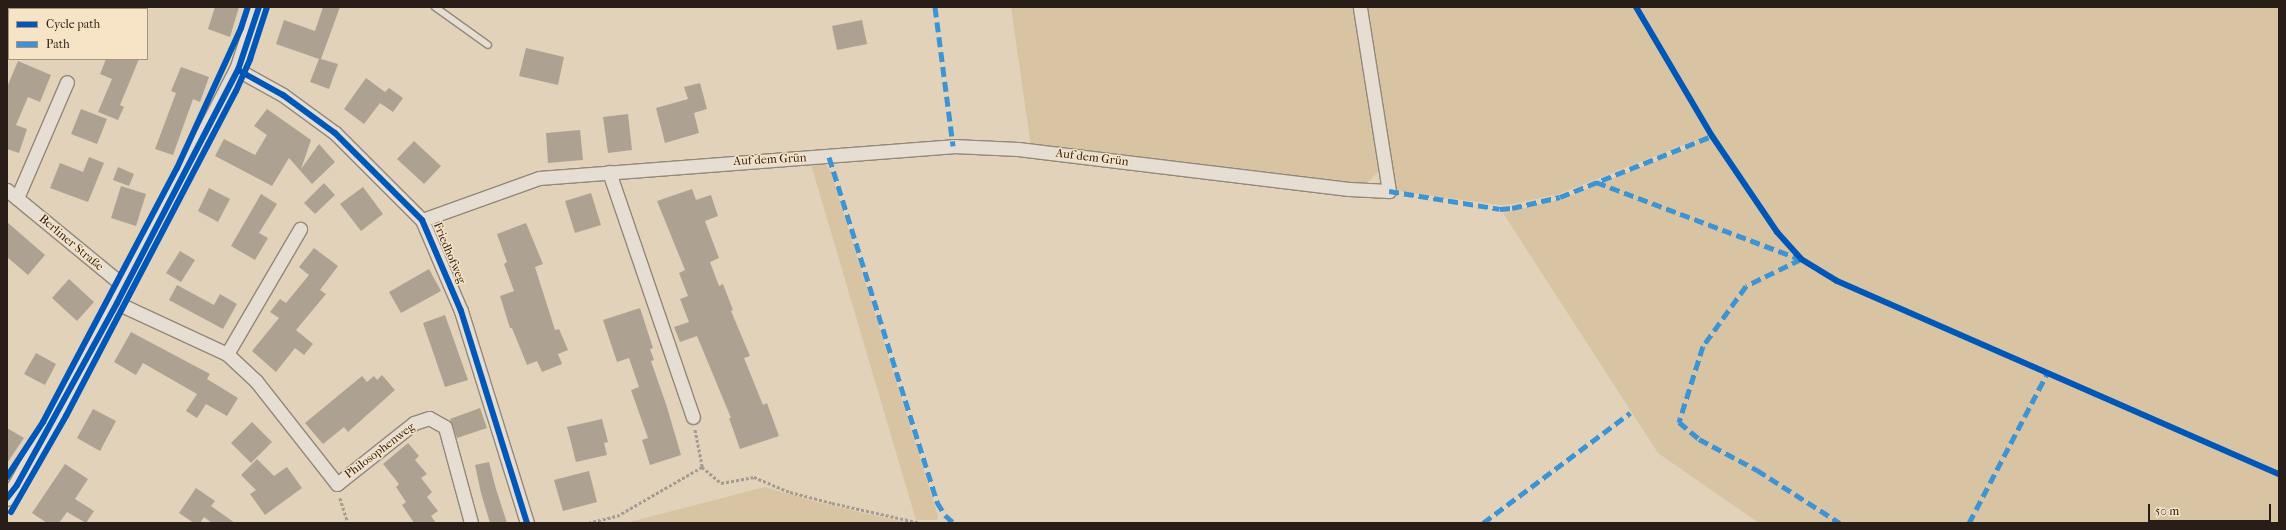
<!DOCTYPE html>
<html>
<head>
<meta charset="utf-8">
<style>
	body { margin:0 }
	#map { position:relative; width:2286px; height:530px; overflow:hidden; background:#e1d2b9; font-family:"IM FELL French Canon",serif }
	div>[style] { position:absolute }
	.green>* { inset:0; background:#d8c3a2 }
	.building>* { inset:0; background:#ada292 }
	.path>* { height:2.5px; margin-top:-1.25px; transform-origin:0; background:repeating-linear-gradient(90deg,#a49c93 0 3px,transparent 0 5px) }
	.roads { filter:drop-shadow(1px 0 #928879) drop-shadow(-1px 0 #928879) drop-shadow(0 1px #928879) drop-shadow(0 -1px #928879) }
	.service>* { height:6px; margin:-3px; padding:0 3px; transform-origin:3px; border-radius:3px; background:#e6ded2 }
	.minor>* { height:13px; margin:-6.5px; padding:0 6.5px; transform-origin:6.5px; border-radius:6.5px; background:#e6ded2 }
	.tertiary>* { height:16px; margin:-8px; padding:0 8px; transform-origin:8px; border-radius:8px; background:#e6ded2 }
	.quiet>* { height:5px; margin-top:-2.5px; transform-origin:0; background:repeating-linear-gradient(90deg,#3c94d4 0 10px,transparent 0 15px) }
	.cycleway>* { height:6px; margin:-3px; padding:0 3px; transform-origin:3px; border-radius:3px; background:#0057b8 }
	span { translate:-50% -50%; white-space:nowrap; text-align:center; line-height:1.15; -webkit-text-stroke:3px #f7e4c6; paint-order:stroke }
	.street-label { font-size:12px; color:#291e17 }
	.frame { position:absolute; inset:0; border:8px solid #291e17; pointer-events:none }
	.legend { position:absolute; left:8px; top:8px; width:140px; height:52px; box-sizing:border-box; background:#f7e4c6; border:1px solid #a59580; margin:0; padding:5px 7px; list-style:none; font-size:12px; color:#291e17 }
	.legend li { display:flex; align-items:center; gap:8px; height:20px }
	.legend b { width:20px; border:1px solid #a59580 }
	.scale { position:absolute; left:2148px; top:504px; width:123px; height:18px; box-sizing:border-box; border:2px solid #291e17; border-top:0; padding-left:5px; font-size:12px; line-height:14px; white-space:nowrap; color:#291e17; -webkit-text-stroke:3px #f7e4c6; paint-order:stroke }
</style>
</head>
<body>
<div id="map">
	<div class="green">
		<div style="clip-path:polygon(1011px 7px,1355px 7px,1379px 164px,1378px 172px,1367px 183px,1358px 186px,1031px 147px)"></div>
		<div style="clip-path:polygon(1367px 7px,2279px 7px,2279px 523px,1759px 523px,1658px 453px,1503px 213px,1562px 199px,1697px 145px,1695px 140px,1559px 194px,1513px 204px,1500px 205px,1403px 192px,1396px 189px,1393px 184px)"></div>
		<div style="clip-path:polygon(810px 161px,825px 162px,831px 173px,938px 516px,937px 520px,916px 520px)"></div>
		<div style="clip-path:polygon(765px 487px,820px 503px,908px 523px,626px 523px)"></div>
	</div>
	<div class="building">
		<div style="clip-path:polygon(215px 7px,239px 7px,230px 37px,208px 29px)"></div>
		<div style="clip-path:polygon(323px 7px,340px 7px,321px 59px,338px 64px,329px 89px,310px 82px,319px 59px,276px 44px,284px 20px,315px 31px)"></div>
		<div style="clip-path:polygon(862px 20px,867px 44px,837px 50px,832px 26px)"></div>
		<div style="clip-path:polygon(526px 48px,564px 57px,558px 85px,519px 76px)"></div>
		<div style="clip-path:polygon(106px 59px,139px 59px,120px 105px,124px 107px,118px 120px,98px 112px,112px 79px,100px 74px)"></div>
		<div style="clip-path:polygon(18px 61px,51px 75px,40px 102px,28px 97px,16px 125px,27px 129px,19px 153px,7px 149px,7px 87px)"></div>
		<div style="clip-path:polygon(181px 67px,209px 77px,200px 102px,193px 99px,173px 155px,155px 149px,176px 93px,171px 91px)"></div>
		<div style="clip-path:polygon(366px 78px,385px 92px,389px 88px,403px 98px,393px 112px,380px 103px,364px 124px,344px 109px)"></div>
		<div style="clip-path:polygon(700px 83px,707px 109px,694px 113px,699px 133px,665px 143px,656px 108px,688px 99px,684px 87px)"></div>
		<div style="clip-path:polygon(81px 109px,107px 119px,97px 144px,71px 134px)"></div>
		<div style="clip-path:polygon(267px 109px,311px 140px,301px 169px,319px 144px,335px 162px,312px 184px,289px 158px,272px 186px,215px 156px,224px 139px,255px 155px,267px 135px,254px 126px)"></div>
		<div style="clip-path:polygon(628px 114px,632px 150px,608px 153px,603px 117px)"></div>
		<div style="clip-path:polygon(580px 130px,583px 160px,548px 163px,546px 133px)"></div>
		<div style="clip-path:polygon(414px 141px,441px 166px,424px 184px,397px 159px)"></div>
		<div style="clip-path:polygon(89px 157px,104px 163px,88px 202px,50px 188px,60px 163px,83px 172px)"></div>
		<div style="clip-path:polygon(118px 167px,134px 174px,129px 186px,113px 180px)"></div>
		<div style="clip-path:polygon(324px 183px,335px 195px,315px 214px,304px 203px)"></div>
		<div style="clip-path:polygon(121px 186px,146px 194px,136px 226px,111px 218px)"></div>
		<div style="clip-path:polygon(363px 187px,383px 214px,361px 231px,340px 204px)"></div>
		<div style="clip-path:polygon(209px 188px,230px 199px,218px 222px,198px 211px)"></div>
		<div style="clip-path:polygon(692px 189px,696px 200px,711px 195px,718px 216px,705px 221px,719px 258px,710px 262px,719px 286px,723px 284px,733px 310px,731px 311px,750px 356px,744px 358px,763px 405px,767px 403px,779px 436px,740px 449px,729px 418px,731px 418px,697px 336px,680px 342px,674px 327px,689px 322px,680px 299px,688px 296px,679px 273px,685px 270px,657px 201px)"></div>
		<div style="clip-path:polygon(591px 193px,601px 225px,575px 233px,565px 201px)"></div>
		<div style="clip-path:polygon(261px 194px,277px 204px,259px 233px,268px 238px,255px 260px,231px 246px)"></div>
		<div style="clip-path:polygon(7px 222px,45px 255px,28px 275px,7px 257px)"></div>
		<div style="clip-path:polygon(526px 223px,543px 264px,535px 267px,555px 330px,559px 329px,568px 350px,558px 354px,562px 364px,542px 372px,537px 361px,527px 365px,512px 328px,510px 328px,500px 296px,514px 291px,504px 264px,507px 262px,497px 234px)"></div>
		<div style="clip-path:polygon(314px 248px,338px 266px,320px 290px,326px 294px,296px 330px,313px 344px,304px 355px,295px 348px,276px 372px,252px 351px,279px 318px,270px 312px,280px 299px,286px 303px,309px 275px,299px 267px)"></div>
		<div style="clip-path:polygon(180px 251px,195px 260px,181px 282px,166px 273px)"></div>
		<div style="clip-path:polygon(429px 269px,441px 291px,401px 313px,389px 292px)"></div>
		<div style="clip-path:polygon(69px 279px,94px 302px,77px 321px,52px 298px)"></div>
		<div style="clip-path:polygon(177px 285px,214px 305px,220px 294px,237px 304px,223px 329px,169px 300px)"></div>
		<div style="clip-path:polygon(640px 308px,653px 348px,650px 349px,654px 360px,651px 361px,667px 407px,681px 455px,650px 465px,642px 440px,648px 438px,631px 390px,639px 387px,629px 358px,617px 362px,603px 320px)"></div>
		<div style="clip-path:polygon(445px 315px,468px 380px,445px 387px,423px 323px)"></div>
		<div style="clip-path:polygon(131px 332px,210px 374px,207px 379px,238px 398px,227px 416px,206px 404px,197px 418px,186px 411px,197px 394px,143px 363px,136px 375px,114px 362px)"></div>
		<div style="clip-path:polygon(36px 353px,56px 364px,45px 385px,24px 374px)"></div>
		<div style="clip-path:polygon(382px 375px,395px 390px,348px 432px,344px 427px,323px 444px,305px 423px,362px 376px,367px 382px,374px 376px,377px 380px)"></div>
		<div style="clip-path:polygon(480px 408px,487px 428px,457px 438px,450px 419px)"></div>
		<div style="clip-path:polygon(93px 409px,116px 421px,100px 451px,77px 438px)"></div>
		<div style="clip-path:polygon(602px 419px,608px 442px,604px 443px,607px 455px,576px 462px,567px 427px)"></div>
		<div style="clip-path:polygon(252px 422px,272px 442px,251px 463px,231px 443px)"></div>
		<div style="clip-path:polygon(7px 428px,24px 438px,7px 463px)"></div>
		<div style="clip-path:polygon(408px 443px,419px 456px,415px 460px,427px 474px,421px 478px,432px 492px,427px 497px,438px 511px,431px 516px,436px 523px,414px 523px,402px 505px,406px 502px,396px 487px,399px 484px,383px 464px)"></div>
		<div style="clip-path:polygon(257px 459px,274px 476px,287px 467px,302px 488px,265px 515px,250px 494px,256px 490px,241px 475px)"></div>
		<div style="clip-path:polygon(489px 462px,496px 489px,507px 523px,490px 523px,481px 493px,475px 465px)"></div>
		<div style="clip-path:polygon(65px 464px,88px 479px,75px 499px,94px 511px,86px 523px,67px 512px,59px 523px,47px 523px,32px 513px)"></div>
		<div style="clip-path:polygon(589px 471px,597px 502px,563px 511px,554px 480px)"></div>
		<div style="clip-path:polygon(196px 488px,215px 501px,211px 506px,235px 523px,212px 523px,204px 517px,200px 523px,194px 523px,179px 513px)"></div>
	</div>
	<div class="path">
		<div style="left:702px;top:467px;width:25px;rotate:40deg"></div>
		<div style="left:721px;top:483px;width:34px;rotate:-10deg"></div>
		<div style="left:754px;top:477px;width:39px;rotate:23deg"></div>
		<div style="left:790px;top:492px;width:43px;rotate:14.7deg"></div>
		<div style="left:832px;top:503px;width:91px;rotate:12.7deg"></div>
		<div style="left:340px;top:498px;width:26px;rotate:72deg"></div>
		<div style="left:588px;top:523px;width:30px;rotate:-14deg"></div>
		<div style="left:617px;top:516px;width:98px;rotate:-30deg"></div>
		<div style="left:702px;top:467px;width:38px;rotate:-101deg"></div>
	</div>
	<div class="roads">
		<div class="service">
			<div style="left:435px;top:7px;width:65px;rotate:35.6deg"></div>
		</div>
		<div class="minor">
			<div style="left:7px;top:16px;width:6px;rotate:-72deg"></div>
			<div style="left:238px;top:70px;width:51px;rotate:29.1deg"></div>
			<div style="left:283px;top:95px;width:64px;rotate:36.2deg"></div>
			<div style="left:335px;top:133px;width:123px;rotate:45deg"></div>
			<div style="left:422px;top:220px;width:99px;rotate:66.8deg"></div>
			<div style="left:461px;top:311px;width:222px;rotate:72.7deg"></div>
			<div style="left:609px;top:172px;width:259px;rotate:71.1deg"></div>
			<div style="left:7px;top:190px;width:153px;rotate:39.4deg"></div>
			<div style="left:17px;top:198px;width:126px;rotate:-66.7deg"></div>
			<div style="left:422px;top:220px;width:124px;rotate:-19.7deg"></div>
			<div style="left:539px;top:178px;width:415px;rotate:-4.4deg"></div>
			<div style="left:953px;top:146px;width:65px;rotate:2.6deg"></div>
			<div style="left:1018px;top:149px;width:333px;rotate:6.9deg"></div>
			<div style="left:1349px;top:189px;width:40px;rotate:2.9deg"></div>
			<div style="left:1389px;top:191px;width:186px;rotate:-99deg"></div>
			<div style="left:117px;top:303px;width:121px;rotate:24.9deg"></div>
			<div style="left:227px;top:354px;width:40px;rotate:43deg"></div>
			<div style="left:256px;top:381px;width:131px;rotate:51.8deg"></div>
			<div style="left:337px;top:484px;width:98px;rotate:-38.4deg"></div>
			<div style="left:414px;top:423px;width:16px;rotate:-18deg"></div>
			<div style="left:429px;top:418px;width:18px;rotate:29deg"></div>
			<div style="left:445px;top:427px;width:99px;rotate:74.8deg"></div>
			<div style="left:227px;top:354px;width:145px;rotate:-59.7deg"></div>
		</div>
		<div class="tertiary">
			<div style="left:7px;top:498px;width:16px;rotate:-52deg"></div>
			<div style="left:17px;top:485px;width:208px;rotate:-61.2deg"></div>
			<div style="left:117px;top:303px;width:263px;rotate:-62.6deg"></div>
			<div style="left:238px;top:70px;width:66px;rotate:-71.6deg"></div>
		</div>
	</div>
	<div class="quiet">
		<div style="left:935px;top:7px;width:140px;rotate:82.6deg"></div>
		<div style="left:7px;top:16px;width:6px;rotate:-72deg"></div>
		<div style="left:829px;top:157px;width:362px;rotate:72.6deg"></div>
		<div style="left:937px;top:502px;width:15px;rotate:58deg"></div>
		<div style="left:945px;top:515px;width:12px;rotate:42deg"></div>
		<div style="left:1596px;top:182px;width:215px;rotate:20.7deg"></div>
		<div style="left:1389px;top:191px;width:112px;rotate:9.2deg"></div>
		<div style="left:1500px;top:209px;width:12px;rotate:-5deg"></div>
		<div style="left:1512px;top:208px;width:49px;rotate:-12.9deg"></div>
		<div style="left:1560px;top:197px;width:164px;rotate:-21.9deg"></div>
		<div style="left:1801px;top:259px;width:61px;rotate:153.9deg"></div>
		<div style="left:1746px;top:286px;width:74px;rotate:125.6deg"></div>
		<div style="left:1703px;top:346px;width:80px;rotate:107.5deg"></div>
		<div style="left:1679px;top:422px;width:26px;rotate:40deg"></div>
		<div style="left:1699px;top:439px;width:66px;rotate:28.1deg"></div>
		<div style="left:1757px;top:470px;width:98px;rotate:32.6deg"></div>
		<div style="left:1483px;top:523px;width:184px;rotate:-36.8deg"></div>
		<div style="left:1969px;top:523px;width:168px;rotate:-62.4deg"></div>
	</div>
	<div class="cycleway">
		<div style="left:1636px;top:7px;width:150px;rotate:59.5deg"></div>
		<div style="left:1712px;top:136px;width:116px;rotate:55.9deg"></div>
		<div style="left:1777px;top:232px;width:36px;rotate:48deg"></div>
		<div style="left:1801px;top:259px;width:42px;rotate:31.4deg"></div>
		<div style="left:1837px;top:281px;width:482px;rotate:23.6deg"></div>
		<div style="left:238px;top:70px;width:51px;rotate:29.1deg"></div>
		<div style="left:283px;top:95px;width:64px;rotate:36.2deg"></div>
		<div style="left:335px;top:133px;width:123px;rotate:45deg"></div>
		<div style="left:422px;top:220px;width:99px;rotate:66.8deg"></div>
		<div style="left:461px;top:311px;width:222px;rotate:72.7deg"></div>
		<div style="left:7px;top:477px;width:66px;rotate:-56.8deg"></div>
		<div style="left:43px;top:422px;width:287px;rotate:-62.2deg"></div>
		<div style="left:177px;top:168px;width:154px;rotate:-65.4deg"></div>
		<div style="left:241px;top:28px;width:22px;rotate:-72deg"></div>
		<div style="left:7px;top:498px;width:16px;rotate:-52deg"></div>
		<div style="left:17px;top:485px;width:208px;rotate:-61.2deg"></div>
		<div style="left:117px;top:303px;width:263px;rotate:-62.6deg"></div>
		<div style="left:238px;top:70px;width:66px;rotate:-71.6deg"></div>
		<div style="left:11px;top:512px;width:111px;rotate:-60.2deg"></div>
		<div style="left:66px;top:416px;width:367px;rotate:-62.4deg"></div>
		<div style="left:236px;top:91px;width:35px;rotate:-66deg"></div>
		<div style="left:250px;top:59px;width:55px;rotate:-71.9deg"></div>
	</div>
	<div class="street-label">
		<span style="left:1092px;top:158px;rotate:7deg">Auf dem Grün</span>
		<span style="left:770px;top:160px;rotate:-3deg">Auf dem Grün</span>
		<span style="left:71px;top:243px;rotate:40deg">Berliner Straße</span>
		<span style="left:449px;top:253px;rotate:67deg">Friedhofweg</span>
		<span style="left:380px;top:451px;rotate:-37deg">Philosophenweg</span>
	</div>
	<div class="frame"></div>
	<ul class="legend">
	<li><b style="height:5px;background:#0057b8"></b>Cycle path</li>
	<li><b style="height:5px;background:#3c94d4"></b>Path</li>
	</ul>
	<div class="scale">50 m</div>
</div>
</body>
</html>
